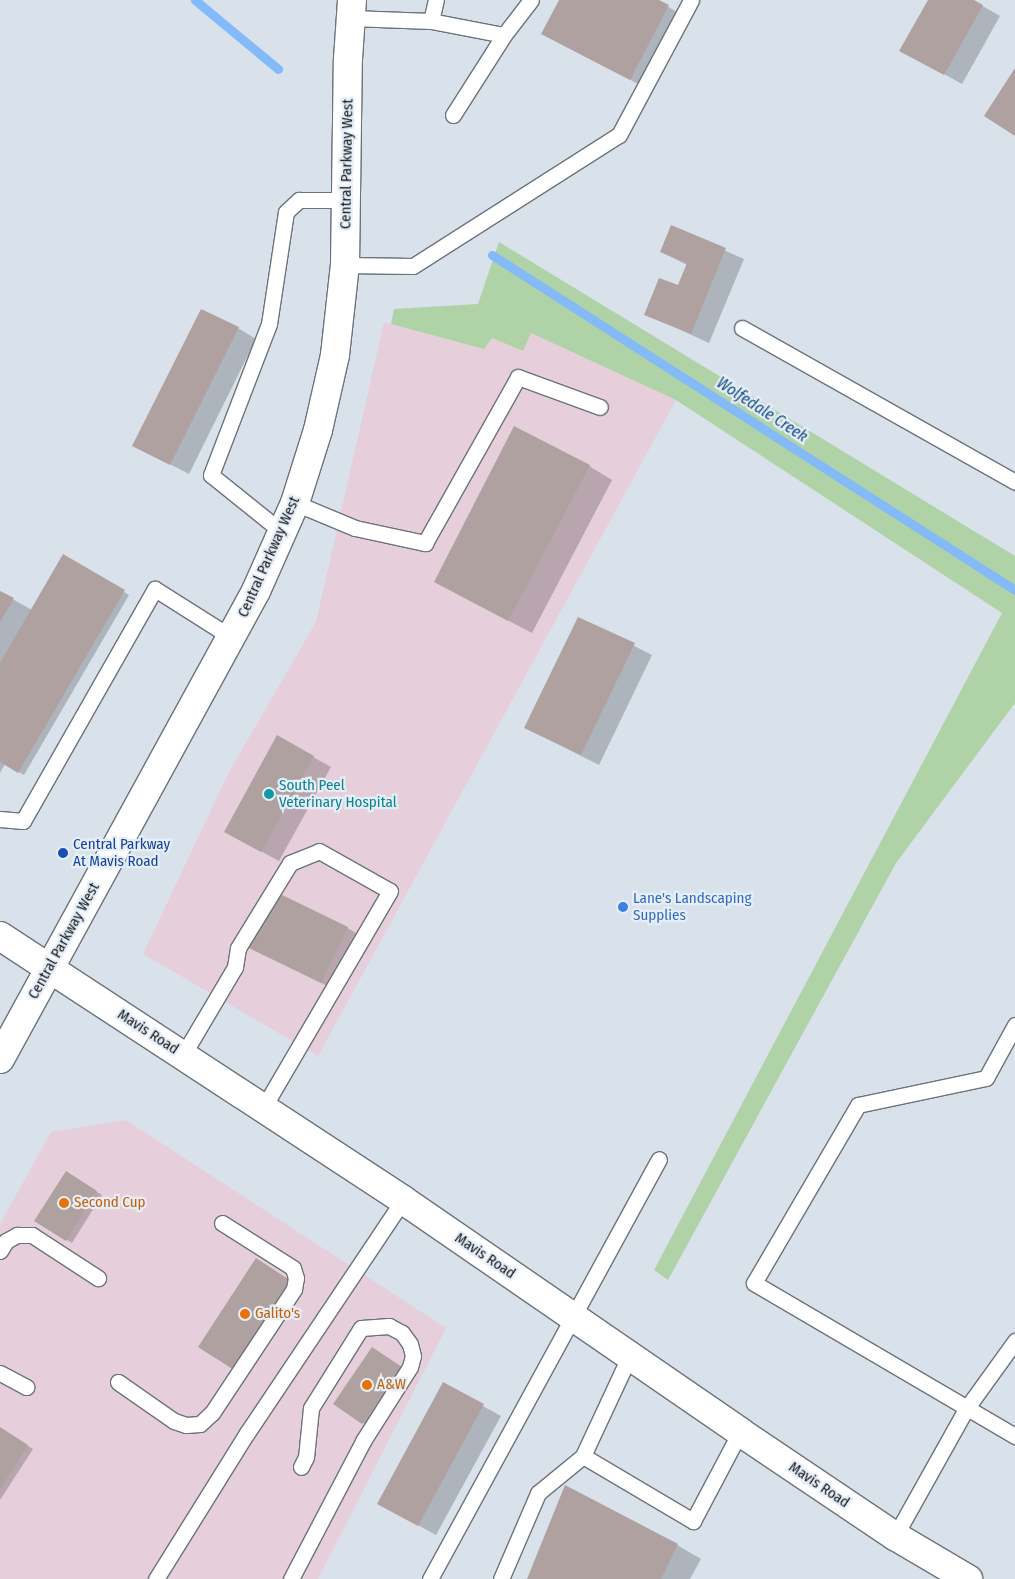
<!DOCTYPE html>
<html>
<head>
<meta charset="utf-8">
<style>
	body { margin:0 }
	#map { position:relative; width:1015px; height:1579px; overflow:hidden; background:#d9e1eb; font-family:"Fira Sans Condensed",sans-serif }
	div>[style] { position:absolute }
	.commercial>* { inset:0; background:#e6cfda }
	.green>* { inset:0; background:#b0d2a7 }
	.shadow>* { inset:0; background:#0003 }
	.stream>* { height:9px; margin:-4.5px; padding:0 4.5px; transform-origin:4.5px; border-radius:4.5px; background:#83baf7 }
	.building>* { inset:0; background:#afa19f }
	.roads { filter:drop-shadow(1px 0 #6b737b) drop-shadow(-1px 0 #6b737b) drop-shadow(0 1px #6b737b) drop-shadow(0 -1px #6b737b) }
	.lane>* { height:15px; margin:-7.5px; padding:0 7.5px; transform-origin:7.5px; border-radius:7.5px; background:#fff }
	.secondary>* { height:28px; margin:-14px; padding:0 14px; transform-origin:14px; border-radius:14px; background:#fff }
	.dots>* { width:14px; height:14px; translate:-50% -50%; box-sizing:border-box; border:2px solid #e6eef8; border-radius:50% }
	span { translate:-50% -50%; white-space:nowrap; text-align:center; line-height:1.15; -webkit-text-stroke:4.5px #e6eef8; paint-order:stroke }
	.street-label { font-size:15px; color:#131619 }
	.culture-label { font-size:15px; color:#0d838f }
	.left { translate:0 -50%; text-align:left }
	.transit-label { font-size:15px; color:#164399 }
	.shop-label { font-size:15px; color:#366cbe }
	.food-label { font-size:15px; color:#c56008 }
	.water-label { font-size:16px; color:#134d84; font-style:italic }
</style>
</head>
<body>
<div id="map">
	<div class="commercial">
		<div style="clip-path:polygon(384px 322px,484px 349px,492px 338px,531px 332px,676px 400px,318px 1056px,143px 954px,229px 772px,316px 622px)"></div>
		<div style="clip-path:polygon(126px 1120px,446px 1328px,318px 1579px,0 1579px,0 1224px,51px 1132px)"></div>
	</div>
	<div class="green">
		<div style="clip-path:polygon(499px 242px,1015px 556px,1015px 703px,896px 863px,668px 1280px,654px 1270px,1002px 613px,676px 400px,531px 333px,523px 351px,492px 338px,484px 349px,391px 324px,394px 309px,478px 304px)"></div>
	</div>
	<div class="shadow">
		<div style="clip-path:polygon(561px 0,656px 0,686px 17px,648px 89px,561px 44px)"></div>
		<div style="clip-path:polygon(929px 0,972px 0,1000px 16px,962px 84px,919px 60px)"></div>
		<div style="clip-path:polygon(671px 227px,744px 259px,709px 343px,646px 314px,678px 287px,687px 265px,661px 252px)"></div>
		<div style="clip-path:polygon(238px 328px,256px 339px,189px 474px,152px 455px)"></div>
		<div style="clip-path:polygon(589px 466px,612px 480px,532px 633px,435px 582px)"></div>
		<div style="clip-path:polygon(64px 556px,129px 595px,24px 775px,5px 764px,0 773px,0 592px,32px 610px)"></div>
		<div style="clip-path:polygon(579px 618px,652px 655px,599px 765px,526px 728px)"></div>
		<div style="clip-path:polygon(277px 737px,331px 767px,279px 861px,244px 842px)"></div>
		<div style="clip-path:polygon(347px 928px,365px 938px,339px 992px,249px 946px)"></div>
		<div style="clip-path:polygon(66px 1173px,102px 1195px,72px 1243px,36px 1221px)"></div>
		<div style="clip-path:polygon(406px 1371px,368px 1426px,335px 1404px)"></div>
		<div style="clip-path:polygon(443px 1384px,501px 1416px,436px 1535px,396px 1513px)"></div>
		<div style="clip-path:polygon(0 1428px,33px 1449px,0 1500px)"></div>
		<div style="clip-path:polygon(677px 1545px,701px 1559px,690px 1579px,528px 1579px)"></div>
	</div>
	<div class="stream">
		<div style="left:195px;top:0;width:108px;rotate:39.7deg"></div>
		<div style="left:492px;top:255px;width:621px;rotate:32.64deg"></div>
	</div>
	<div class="building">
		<div style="clip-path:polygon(559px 0,659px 0,669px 5px,630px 80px,541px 34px)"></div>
		<div style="clip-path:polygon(928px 0,974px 0,983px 5px,944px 75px,899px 51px)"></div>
		<div style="clip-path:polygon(1015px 68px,1015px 136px,984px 116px)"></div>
		<div style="clip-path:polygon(671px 225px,726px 248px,691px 334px,644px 315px,659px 278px,678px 285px,687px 263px,660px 252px)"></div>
		<div style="clip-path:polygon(201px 309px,239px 327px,170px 465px,132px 446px)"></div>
		<div style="clip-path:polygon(514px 426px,590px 465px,508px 621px,434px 582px)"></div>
		<div style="clip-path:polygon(63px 554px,125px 590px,18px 773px,0 762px,0 663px)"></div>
		<div style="clip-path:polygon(0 591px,14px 598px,0 622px)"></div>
		<div style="clip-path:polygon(578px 617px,635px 643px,581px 755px,524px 728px)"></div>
		<div style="clip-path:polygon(277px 735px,314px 756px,261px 852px,224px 832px)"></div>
		<div style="clip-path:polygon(274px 891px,348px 927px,321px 983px,247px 947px)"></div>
		<div style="clip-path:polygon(66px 1171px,97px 1191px,66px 1241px,34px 1221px)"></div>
		<div style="clip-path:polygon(256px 1258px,291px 1281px,234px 1370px,198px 1347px)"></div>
		<div style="clip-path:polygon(372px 1347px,402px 1367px,362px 1424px,333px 1404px)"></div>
		<div style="clip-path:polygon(443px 1382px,484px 1404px,418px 1526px,377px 1504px)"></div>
		<div style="clip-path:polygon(0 1427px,28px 1445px,0 1489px)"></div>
		<div style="clip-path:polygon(565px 1485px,678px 1544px,661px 1579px,527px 1579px)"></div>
	</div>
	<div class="roads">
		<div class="lane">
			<div style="left:351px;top:18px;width:80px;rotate:2.1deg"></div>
			<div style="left:431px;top:21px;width:74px;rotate:10.9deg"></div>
			<div style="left:504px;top:35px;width:44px;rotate:-52.4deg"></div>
			<div style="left:431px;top:21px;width:22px;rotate:-77deg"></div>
			<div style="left:453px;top:115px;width:95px;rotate:-57.5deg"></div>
			<div style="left:345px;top:265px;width:68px;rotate:0.8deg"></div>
			<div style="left:413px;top:266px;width:244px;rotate:-32.5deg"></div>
			<div style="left:619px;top:135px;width:153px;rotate:-61.9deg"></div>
			<div style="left:742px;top:328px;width:313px;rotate:29.4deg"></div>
			<div style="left:295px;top:503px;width:65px;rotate:22.6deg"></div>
			<div style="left:355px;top:528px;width:72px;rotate:12.1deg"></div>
			<div style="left:425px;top:543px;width:190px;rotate:-60.7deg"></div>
			<div style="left:518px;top:377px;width:87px;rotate:20.1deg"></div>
			<div style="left:282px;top:532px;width:91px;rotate:-141.2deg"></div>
			<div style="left:211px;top:475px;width:162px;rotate:-69deg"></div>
			<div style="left:269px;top:324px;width:113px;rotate:-81.4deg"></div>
			<div style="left:286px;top:212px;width:18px;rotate:-43deg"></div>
			<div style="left:299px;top:200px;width:47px"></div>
			<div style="left:0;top:819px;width:23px;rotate:5deg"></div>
			<div style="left:23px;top:821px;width:267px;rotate:-60.4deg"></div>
			<div style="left:155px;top:589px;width:90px;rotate:32.3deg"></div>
			<div style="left:1015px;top:1025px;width:60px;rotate:118.7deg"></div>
			<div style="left:986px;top:1078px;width:131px;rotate:168.1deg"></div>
			<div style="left:858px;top:1105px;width:206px;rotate:120.3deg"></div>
			<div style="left:754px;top:1283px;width:303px;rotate:30.4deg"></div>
			<div style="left:183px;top:1055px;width:102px;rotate:-59.4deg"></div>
			<div style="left:235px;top:967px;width:19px;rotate:-81deg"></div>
			<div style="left:238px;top:948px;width:100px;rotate:-58.5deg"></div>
			<div style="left:290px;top:863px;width:31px;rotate:-22deg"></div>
			<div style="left:319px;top:851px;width:81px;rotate:29.4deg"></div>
			<div style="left:390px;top:891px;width:251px;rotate:120.3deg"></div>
			<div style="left:0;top:1251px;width:12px;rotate:-59deg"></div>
			<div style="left:6px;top:1241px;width:13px;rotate:-29deg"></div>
			<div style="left:17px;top:1235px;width:15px"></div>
			<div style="left:32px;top:1235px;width:79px;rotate:33.1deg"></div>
			<div style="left:630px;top:1355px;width:111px;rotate:115deg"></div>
			<div style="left:583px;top:1456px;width:128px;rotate:30.6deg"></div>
			<div style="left:693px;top:1521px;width:101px;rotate:-62.2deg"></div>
			<div style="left:0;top:1373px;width:30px;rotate:28deg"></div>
			<div style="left:118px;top:1382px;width:68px;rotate:34.9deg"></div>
			<div style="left:174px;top:1421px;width:13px;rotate:18deg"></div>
			<div style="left:186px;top:1425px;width:14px;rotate:-4deg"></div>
			<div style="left:200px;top:1424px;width:16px;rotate:-43deg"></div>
			<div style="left:212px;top:1413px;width:149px;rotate:-56.5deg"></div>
			<div style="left:294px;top:1289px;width:11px;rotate:-80deg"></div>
			<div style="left:296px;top:1278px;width:10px;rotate:-107deg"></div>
			<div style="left:293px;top:1268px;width:84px;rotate:-147.6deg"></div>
			<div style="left:895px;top:1536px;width:145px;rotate:-60.8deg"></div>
			<div style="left:966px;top:1409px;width:84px;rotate:-54.2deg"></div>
			<div style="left:156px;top:1579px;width:172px;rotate:-58.1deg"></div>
			<div style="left:247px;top:1433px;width:280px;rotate:-56.2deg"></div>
			<div style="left:291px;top:1579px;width:156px;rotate:-62.4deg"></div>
			<div style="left:363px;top:1441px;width:88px;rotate:-57.6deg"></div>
			<div style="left:410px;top:1367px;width:11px;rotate:-75deg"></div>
			<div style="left:413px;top:1356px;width:12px;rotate:-104deg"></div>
			<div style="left:410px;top:1344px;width:14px;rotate:-126deg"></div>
			<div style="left:402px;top:1333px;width:15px;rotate:-152deg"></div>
			<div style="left:389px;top:1326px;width:28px;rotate:176deg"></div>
			<div style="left:361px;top:1328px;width:94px;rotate:122deg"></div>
			<div style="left:311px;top:1408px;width:49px;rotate:95.8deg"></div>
			<div style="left:306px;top:1457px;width:11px;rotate:117deg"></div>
			<div style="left:430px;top:1579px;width:478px;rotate:-61.4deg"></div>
			<div style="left:501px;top:1579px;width:94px;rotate:-66.7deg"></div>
			<div style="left:538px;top:1493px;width:58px;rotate:-39.4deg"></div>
		</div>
		<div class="secondary">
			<div style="left:0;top:936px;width:482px;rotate:33.2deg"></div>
			<div style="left:403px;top:1200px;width:409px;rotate:34.5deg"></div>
			<div style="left:740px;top:1432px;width:187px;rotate:33.9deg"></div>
			<div style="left:895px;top:1536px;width:85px;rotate:30.5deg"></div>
			<div style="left:0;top:1059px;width:533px;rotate:-61.32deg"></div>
			<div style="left:256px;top:591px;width:96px;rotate:-66.1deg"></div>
			<div style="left:295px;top:503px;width:77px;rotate:-72.5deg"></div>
			<div style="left:318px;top:430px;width:77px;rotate:-77.2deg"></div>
			<div style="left:335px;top:355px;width:91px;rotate:-83.7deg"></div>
			<div style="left:345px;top:265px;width:206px;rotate:-89.2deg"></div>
			<div style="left:348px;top:59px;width:59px;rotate:-86.1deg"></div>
		</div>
	</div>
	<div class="dots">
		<div style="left:269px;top:794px;background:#0f9aa8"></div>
		<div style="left:63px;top:853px;background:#1a4fb4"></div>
		<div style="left:623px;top:907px;background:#3f7fe0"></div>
		<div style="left:64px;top:1203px;background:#e8710a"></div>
		<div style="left:245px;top:1314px;background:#e8710a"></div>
		<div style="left:367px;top:1385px;background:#e8710a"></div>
	</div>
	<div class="street-label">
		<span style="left:347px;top:164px;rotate:-89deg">Central Parkway West</span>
		<span style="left:269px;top:557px;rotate:-66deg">Central Parkway West</span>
		<span style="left:64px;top:941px;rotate:-61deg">Central Parkway West</span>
		<span style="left:148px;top:1032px;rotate:33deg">Mavis Road</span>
		<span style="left:485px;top:1256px;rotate:34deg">Mavis Road</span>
		<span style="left:819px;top:1485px;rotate:34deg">Mavis Road</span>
	</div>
	<div class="culture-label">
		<span class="left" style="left:279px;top:794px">South Peel<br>Veterinary Hospital</span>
	</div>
	<div class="transit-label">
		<span class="left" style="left:73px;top:853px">Central Parkway<br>At Mavis Road</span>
	</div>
	<div class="shop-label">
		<span class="left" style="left:633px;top:907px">Lane's Landscaping<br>Supplies</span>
	</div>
	<div class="food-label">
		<span class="left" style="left:74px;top:1203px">Second Cup</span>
		<span class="left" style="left:255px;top:1314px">Galito's</span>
		<span class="left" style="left:377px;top:1385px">A&amp;W</span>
	</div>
	<div class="water-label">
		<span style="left:762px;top:410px;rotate:33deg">Wolfedale Creek</span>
	</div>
</div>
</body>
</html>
